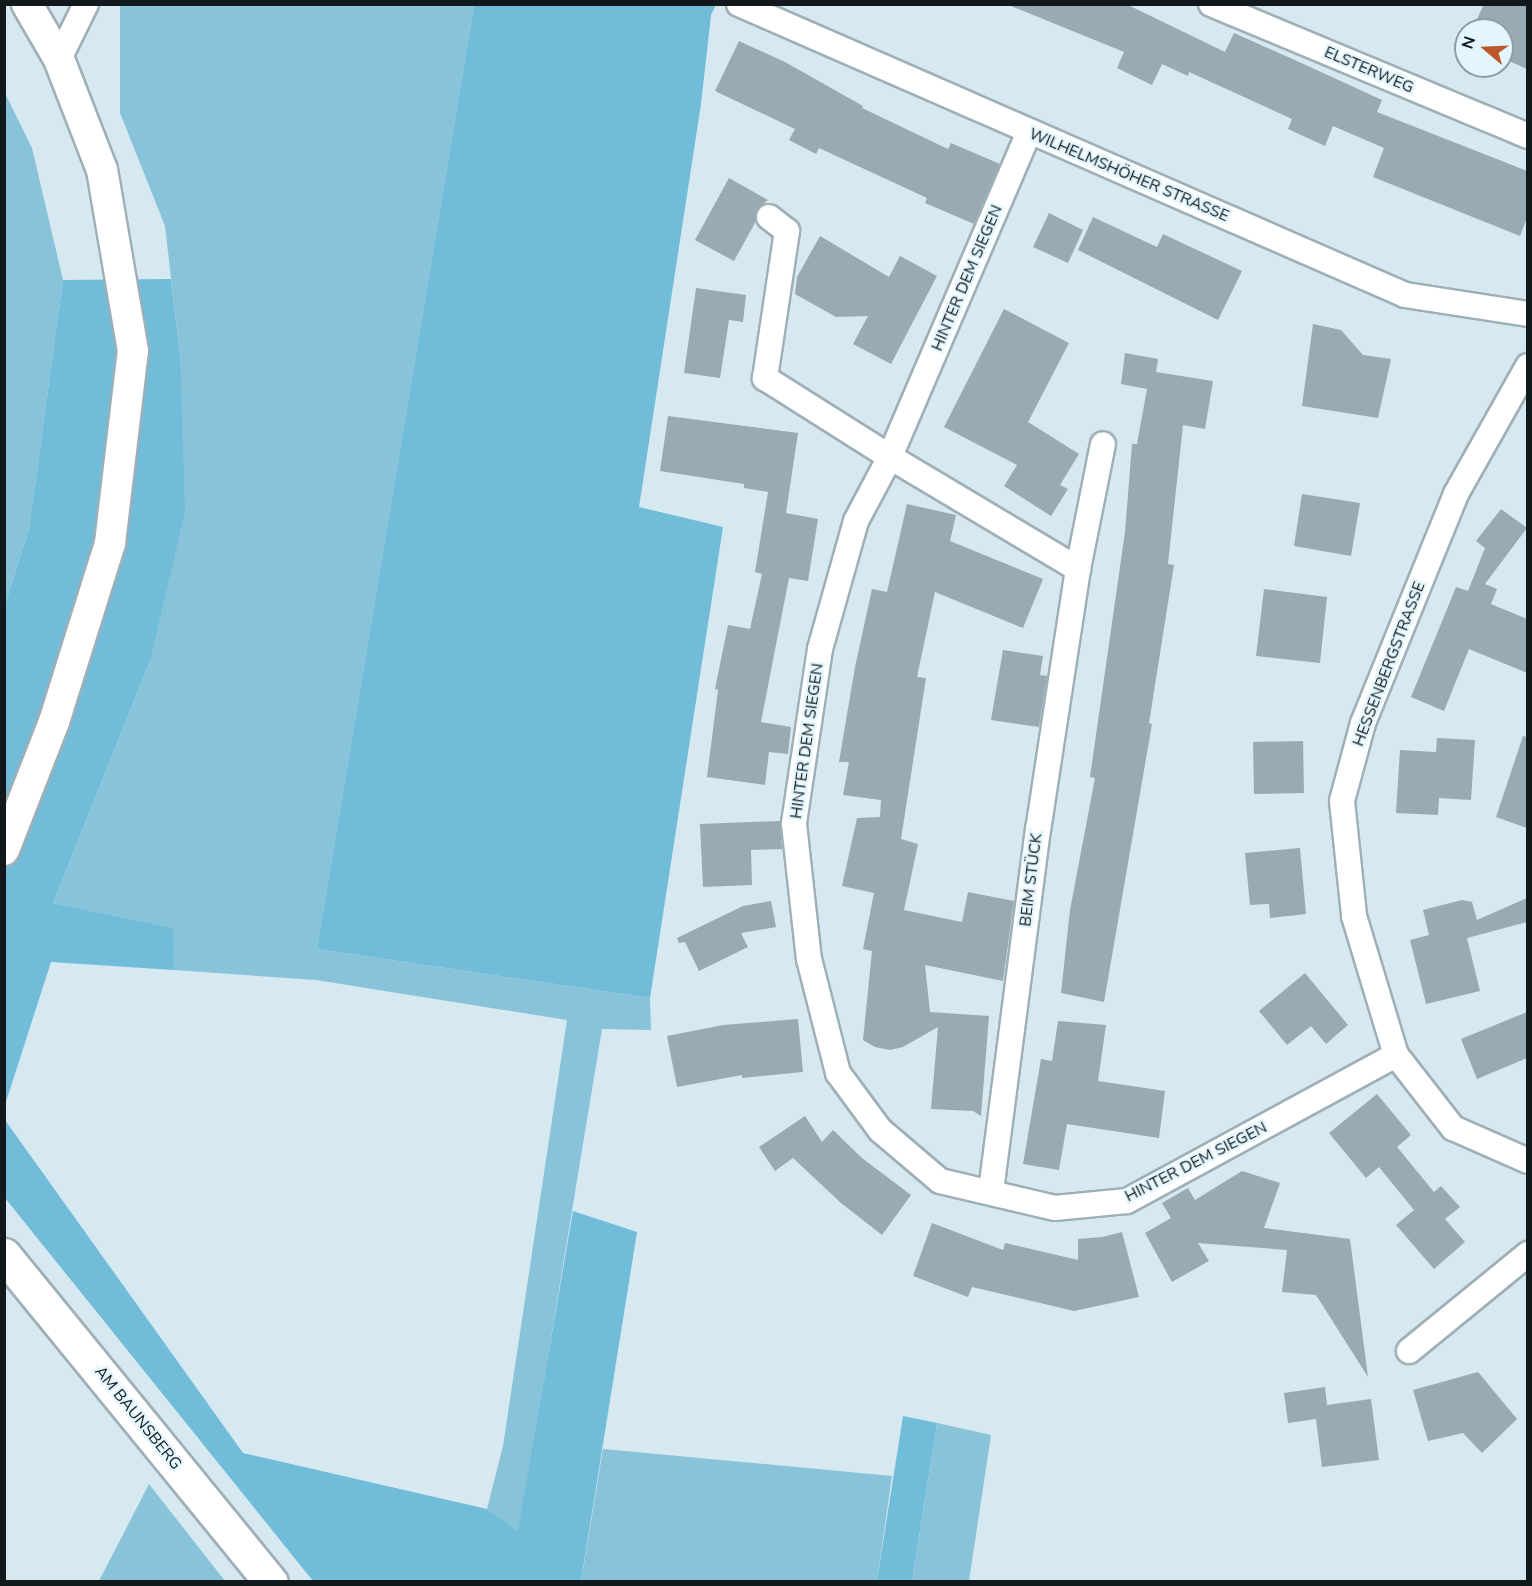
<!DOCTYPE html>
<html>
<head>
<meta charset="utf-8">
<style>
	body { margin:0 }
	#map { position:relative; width:1532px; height:1586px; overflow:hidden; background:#d6e8f0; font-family:"Nunito Sans",sans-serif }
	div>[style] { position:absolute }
	.green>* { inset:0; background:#89c3da }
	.forest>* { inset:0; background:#71bcd9 }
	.building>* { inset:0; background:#98aab2 }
	.roads { filter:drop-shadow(2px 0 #9eafb7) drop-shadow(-2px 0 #9eafb7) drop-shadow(0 2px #9eafb7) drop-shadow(0 -2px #9eafb7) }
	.minor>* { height:24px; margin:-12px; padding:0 12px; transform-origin:12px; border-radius:12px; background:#fff }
	.tertiary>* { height:30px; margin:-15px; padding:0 15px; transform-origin:15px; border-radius:15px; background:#fff }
	.secondary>* { height:33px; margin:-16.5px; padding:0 16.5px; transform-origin:16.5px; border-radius:16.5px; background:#fff }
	span { translate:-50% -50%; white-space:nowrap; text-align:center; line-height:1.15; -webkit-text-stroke:5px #e3f6fe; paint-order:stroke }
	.street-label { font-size:16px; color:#12191c }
	.frame { position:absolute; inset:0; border:6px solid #12191c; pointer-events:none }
	.north { position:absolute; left:1454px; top:18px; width:60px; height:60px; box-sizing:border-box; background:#e3f6fe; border:2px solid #8f9ea4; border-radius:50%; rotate:289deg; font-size:16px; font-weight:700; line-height:24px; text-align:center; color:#12191c }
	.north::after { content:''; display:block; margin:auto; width:21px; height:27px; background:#bd562c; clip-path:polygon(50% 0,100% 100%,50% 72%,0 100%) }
</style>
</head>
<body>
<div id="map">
	<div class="green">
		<div style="clip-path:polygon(120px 5px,474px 5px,317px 949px,650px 998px,651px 1030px,602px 1029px,519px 1532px,487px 1509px,503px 1446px,567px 1020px,316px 980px,174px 970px,172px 928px,53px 903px,150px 661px,180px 356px,165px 226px,120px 113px)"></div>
		<div style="clip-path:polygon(5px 93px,32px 148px,63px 280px,29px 529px,5px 604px)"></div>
		<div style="clip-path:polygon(937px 1423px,991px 1435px,969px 1581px,912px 1582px)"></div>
		<div style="clip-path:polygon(603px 1449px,892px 1476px,877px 1581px,581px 1582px)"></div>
		<div style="clip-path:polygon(149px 1484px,225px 1581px,99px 1581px)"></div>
	</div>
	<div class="forest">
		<div style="clip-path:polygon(474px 5px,716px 5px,711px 15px,701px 104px,639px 507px,723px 527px,650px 998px,317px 949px)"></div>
		<div style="clip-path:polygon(171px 279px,180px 356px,185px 511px,150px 661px,53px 903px,173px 928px,174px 970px,51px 962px,5px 1105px,5px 604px,29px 529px,63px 280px)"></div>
		<div style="clip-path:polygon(5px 1120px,243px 1453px,487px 1509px,518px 1531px,573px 1211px,637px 1232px,581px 1581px,313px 1581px,5px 1198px)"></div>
		<div style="clip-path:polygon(903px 1416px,937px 1423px,912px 1581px,877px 1581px)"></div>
	</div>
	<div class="building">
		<div style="clip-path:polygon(1006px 4px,1126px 4px,1225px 52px,1234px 33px,1297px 61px,1382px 100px,1377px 112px,1527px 171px,1527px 218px,1520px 236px,1373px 177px,1384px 148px,1333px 126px,1325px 146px,1288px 129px,1292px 119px,1189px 72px,1188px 76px,1162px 64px,1152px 85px,1117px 68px,1124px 52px)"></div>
		<div style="clip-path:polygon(1484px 4px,1527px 4px,1527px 69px,1502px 58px,1502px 30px,1472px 30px)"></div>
		<div style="clip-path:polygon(739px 41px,785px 62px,863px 106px,862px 108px,948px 149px,951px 143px,1000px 164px,974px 224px,925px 203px,927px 198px,819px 148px,816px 154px,789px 140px,795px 129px,715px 91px)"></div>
		<div style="clip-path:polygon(729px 178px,768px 200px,757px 209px,756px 221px,734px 261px,695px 240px)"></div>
		<div style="clip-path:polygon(1049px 213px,1083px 230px,1068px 263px,1033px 247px)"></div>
		<div style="clip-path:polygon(1093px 217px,1157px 247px,1163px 234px,1242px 271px,1218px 320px,1078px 250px)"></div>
		<div style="clip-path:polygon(820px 236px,889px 277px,900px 256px,937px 276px,891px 364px,853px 344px,868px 316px,836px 317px,795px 294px,797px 277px)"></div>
		<div style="clip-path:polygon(696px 288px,746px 295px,743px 322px,729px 320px,720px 378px,684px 373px)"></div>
		<div style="clip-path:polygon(1004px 309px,1069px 343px,1028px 422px,1079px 454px,1060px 485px,1068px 489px,1051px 516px,1004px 486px,1017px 465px,944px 427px)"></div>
		<div style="clip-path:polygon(1313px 324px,1341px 330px,1363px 355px,1391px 359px,1378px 418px,1302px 406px)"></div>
		<div style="clip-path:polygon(1125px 353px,1158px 359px,1156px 372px,1213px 381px,1205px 429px,1183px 425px,1168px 564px,1174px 565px,1149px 723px,1152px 724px,1104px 1002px,1061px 993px,1070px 910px,1095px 778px,1090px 777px,1125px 532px,1132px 444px,1137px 444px,1147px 389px,1121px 384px)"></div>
		<div style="clip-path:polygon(668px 416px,798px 433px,786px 513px,818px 519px,808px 581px,789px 578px,761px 722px,791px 727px,788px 754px,769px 752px,765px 785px,707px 777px,718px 690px,715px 689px,728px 625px,750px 629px,762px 574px,755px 572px,768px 492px,744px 488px,744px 484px,660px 471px)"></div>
		<div style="clip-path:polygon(1302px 494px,1360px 503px,1351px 556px,1294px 546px)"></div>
		<div style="clip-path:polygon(907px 504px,956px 515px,950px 541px,1043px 579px,1023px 628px,935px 592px,917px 677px,926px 678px,901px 839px,918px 844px,904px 910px,962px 922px,968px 892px,1014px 901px,1003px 981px,925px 965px,930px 1012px,989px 1016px,981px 1116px,973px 1111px,931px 1109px,938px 1027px,903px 1047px,890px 1050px,875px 1047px,863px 1040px,872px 951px,863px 949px,874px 893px,842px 886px,857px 818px,880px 817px,881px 800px,843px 795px,849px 762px,839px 762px,855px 667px,872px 589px,887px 592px)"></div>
		<div style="clip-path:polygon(1501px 509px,1527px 528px,1485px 584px,1497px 589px,1491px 604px,1527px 619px,1527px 673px,1469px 649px,1444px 711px,1411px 697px,1456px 587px,1468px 591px,1485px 548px,1476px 541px)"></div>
		<div style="clip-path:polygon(1264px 589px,1327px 597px,1320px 663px,1256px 656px)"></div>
		<div style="clip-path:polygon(1003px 650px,1043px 656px,1040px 675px,1047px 676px,1039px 727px,991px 720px)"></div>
		<div style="clip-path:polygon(1523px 736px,1527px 737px,1527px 828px,1496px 817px)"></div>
		<div style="clip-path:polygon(1437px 738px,1475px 740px,1471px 800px,1439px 798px,1438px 815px,1396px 813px,1400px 750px,1436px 752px)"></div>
		<div style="clip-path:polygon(1303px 741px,1304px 793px,1254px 794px,1253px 742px)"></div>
		<div style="clip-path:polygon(780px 821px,782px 849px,751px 850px,752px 885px,703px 887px,700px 824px)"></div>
		<div style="clip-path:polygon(1300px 848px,1306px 914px,1270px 918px,1269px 904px,1250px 905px,1245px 853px)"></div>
		<div style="clip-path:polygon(1527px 898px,1527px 922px,1467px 938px,1480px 991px,1426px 1004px,1410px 940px,1429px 935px,1423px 910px,1462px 900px,1472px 902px,1477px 920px)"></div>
		<div style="clip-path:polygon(771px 901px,776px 927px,741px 933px,748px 947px,699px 971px,685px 942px,679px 943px,677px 938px,743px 906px)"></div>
		<div style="clip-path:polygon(1305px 973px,1348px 1025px,1326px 1044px,1311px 1026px,1287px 1045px,1259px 1011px)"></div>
		<div style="clip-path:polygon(1527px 1012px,1527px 1058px,1477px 1079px,1461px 1039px)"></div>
		<div style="clip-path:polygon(798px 1019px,803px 1072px,742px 1078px,742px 1075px,677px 1087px,667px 1036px,723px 1025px)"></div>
		<div style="clip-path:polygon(1058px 1021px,1106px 1025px,1098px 1081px,1165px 1091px,1159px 1138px,1067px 1124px,1059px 1170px,1023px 1164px,1041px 1059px,1052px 1061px)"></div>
		<div style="clip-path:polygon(1377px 1094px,1411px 1135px,1397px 1147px,1434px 1192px,1441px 1186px,1460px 1207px,1445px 1219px,1465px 1242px,1434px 1269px,1396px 1225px,1414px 1210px,1379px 1167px,1366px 1178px,1329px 1133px)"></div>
		<div style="clip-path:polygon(805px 1116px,822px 1142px,833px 1130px,862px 1158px,911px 1195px,882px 1235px,841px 1203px,793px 1158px,775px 1171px,759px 1147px)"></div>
		<div style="clip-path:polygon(1242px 1171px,1280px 1183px,1264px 1228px,1350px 1239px,1368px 1377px,1316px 1295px,1282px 1292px,1287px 1250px,1198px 1243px,1209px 1261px,1172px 1282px,1145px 1233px,1171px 1218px,1162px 1203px,1188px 1188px,1195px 1200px)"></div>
		<div style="clip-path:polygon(932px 1223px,1003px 1250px,1005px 1243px,1078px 1260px,1078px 1239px,1102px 1237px,1122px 1232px,1139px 1297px,1074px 1311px,972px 1287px,968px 1297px,913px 1276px)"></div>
		<div style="clip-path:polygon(1478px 1372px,1517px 1419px,1482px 1453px,1463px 1433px,1428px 1441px,1413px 1390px)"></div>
		<div style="clip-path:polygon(1325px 1387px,1327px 1405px,1371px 1399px,1379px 1460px,1322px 1467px,1316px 1419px,1288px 1423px,1284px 1393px)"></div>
	</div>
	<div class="roads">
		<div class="minor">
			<div style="left:739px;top:4px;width:727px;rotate:23.6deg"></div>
			<div style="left:1405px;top:295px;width:124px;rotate:8.8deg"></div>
			<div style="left:1211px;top:4px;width:343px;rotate:22.6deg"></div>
			<div style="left:59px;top:59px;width:61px;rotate:-63.9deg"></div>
			<div style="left:1029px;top:132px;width:353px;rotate:113.2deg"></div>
			<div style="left:890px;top:457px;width:72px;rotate:118deg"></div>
			<div style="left:856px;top:521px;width:133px;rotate:105.7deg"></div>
			<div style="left:820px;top:649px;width:177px;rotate:98.5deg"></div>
			<div style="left:794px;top:824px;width:136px;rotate:83.7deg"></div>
			<div style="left:809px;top:959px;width:118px;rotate:75.7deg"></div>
			<div style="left:838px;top:1073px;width:71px;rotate:53.6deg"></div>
			<div style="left:880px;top:1130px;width:79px;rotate:40.4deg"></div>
			<div style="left:940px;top:1181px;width:118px;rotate:13.2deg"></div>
			<div style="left:1055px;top:1208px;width:72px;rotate:-5.6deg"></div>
			<div style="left:1127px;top:1201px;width:306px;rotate:-28.5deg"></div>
			<div style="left:769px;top:217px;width:23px;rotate:38deg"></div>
			<div style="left:787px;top:231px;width:149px;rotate:98.5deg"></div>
			<div style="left:765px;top:378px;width:148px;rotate:32.3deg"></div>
			<div style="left:890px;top:457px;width:219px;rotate:30.8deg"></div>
			<div style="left:1078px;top:569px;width:263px;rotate:98.7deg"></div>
			<div style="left:1038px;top:829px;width:366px;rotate:97.4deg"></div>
			<div style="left:1528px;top:366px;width:147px;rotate:119.4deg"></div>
			<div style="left:1456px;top:494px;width:247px;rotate:112.1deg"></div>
			<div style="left:1363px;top:723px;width:81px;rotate:105.1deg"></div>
			<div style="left:1342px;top:801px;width:116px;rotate:84deg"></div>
			<div style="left:1354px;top:916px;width:145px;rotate:73.2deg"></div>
			<div style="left:1396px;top:1055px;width:93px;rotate:52deg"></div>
			<div style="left:1453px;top:1128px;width:82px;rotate:23.7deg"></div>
			<div style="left:1078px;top:569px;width:127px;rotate:-78.7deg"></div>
			<div style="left:1409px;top:1351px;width:154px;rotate:-39.2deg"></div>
		</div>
		<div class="tertiary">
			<div style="left:4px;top:850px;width:137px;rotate:-68.7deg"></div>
			<div style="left:54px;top:722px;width:188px;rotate:-72.6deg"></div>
			<div style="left:110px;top:543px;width:193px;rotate:-83.2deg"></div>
			<div style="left:133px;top:351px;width:184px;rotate:-99.7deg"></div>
			<div style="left:102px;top:170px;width:119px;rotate:-111.2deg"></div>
			<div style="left:59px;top:59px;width:64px;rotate:-120.2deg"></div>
		</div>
		<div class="secondary">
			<div style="left:4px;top:1255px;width:422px;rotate:50.8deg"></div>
		</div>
	</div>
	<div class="street-label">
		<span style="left:1369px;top:70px;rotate:23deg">ELSTERWEG</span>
		<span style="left:1129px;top:175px;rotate:23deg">WILHELMSHÖHER STRASSE</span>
		<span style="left:967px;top:278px;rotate:-67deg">HINTER DEM SIEGEN</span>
		<span style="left:1389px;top:664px;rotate:-69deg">HESSENBERGSTRASSE</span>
		<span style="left:807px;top:741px;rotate:-82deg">HINTER DEM SIEGEN</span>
		<span style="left:1031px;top:880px;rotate:-83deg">BEIM STÜCK</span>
		<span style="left:1196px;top:1162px;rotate:-27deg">HINTER DEM SIEGEN</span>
		<span style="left:138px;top:1418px;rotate:51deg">AM BAUNSBERG</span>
	</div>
	<div class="frame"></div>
	<div class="north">N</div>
</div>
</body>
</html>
